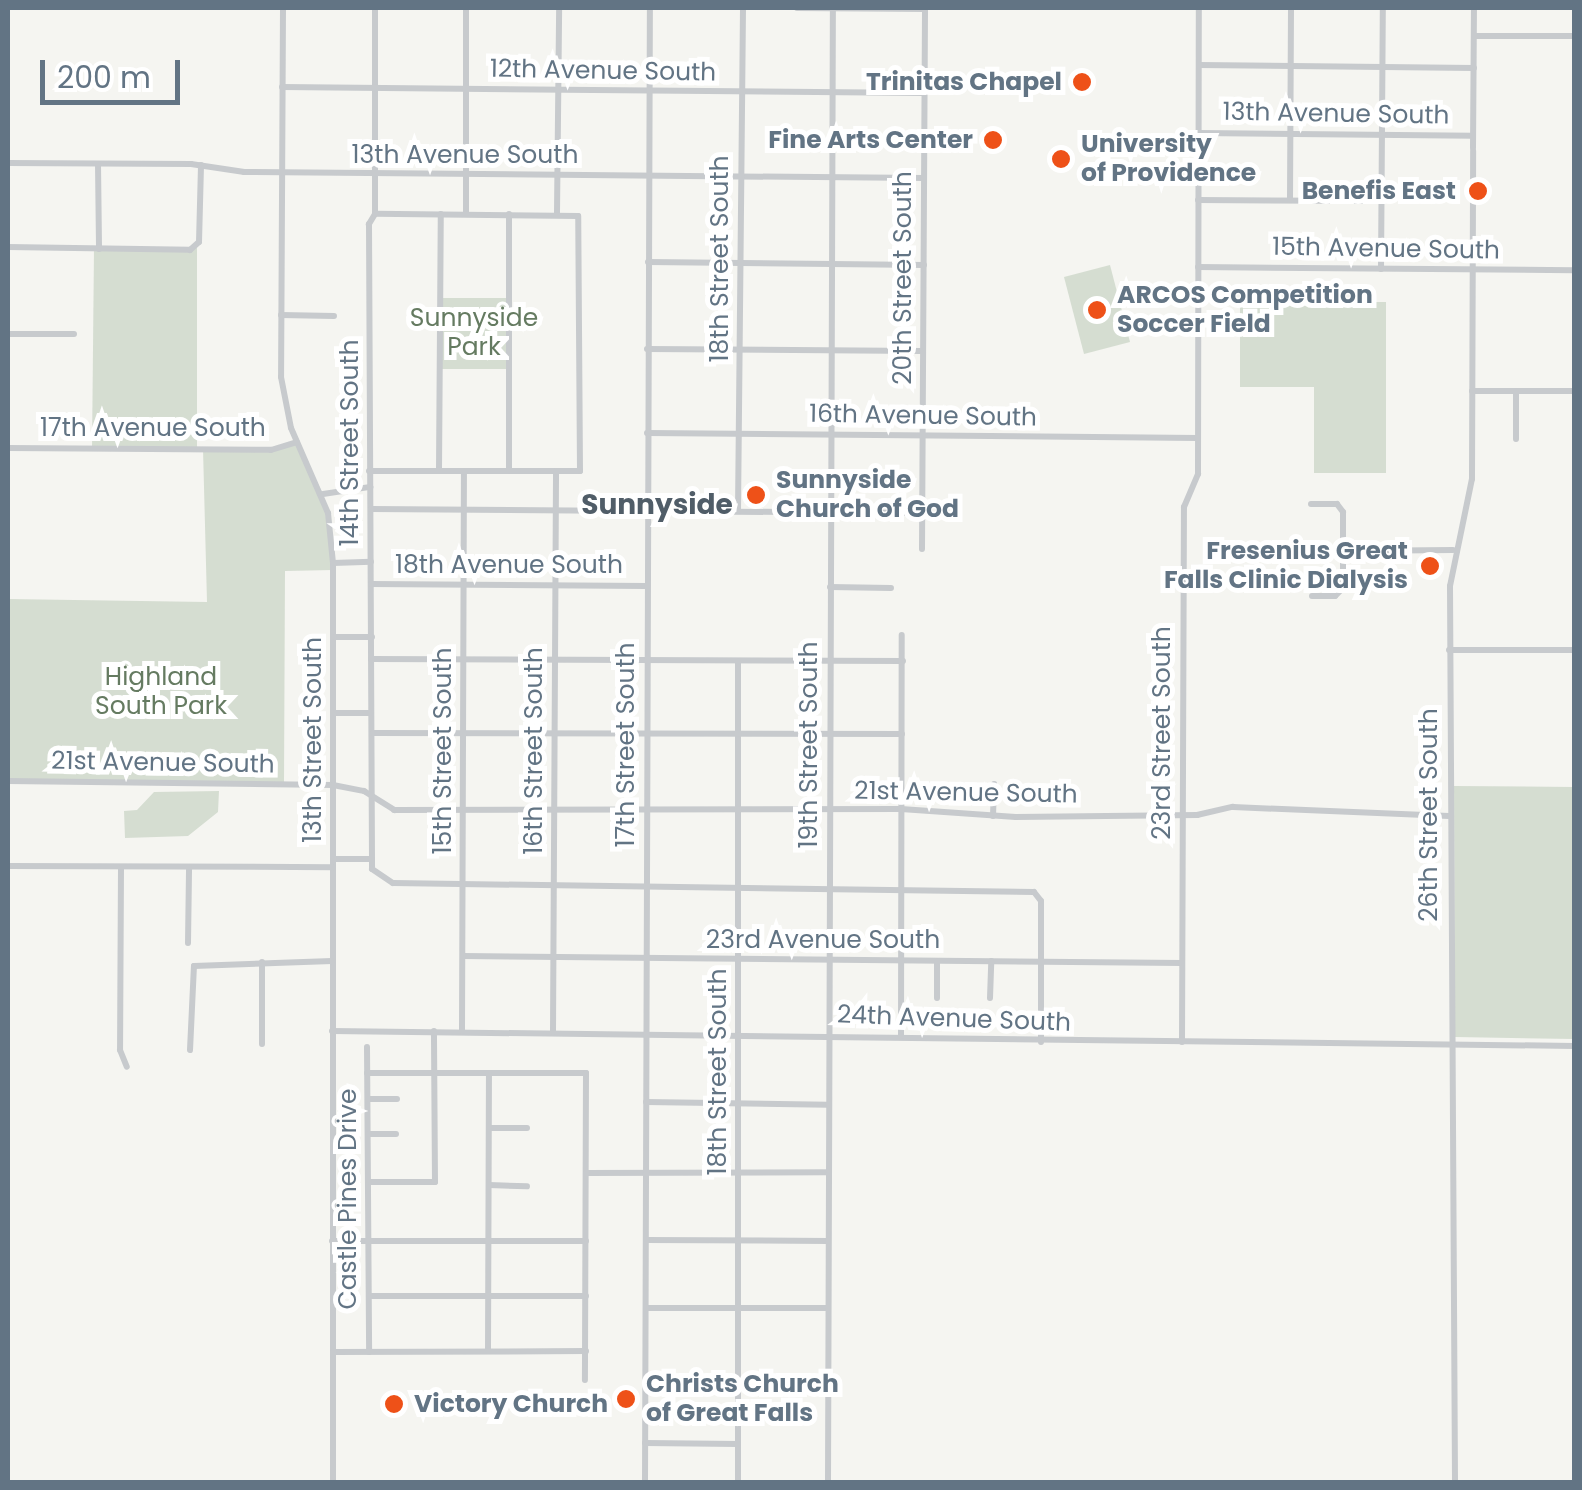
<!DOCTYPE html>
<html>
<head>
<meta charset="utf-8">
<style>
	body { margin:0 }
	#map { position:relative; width:1582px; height:1490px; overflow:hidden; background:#f5f5f1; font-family:Poppins,sans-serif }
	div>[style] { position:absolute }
	.green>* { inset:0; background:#d5ddd1 }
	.minor>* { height:6px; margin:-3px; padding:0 3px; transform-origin:3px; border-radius:3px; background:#c7cacd }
	.dots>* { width:28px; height:28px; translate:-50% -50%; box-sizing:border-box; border:5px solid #fff; border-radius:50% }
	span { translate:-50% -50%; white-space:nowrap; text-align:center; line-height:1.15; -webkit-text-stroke:10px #fff; paint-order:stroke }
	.street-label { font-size:25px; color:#627484 }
	.poi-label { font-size:25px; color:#627484; font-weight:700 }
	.right { translate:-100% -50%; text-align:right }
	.left { translate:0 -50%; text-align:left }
	.park-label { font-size:25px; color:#657b61 }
	.neighbourhood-label { font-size:28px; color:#505d68; font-weight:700 }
	.frame { position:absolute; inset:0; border:10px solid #627484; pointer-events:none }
	.scale { position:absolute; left:40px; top:60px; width:140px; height:45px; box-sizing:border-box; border:5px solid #627484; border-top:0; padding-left:12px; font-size:30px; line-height:35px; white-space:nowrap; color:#627484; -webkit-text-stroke:8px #fff; paint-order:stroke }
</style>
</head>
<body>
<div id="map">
	<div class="green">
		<div style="clip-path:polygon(197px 248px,197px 449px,92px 448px,94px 249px)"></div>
		<div style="clip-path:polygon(1110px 265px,1130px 342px,1084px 354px,1064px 277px)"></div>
		<div style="clip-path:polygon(439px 298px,509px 298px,508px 369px,439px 369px)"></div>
		<div style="clip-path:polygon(1240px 302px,1386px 302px,1386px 473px,1314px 473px,1314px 387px,1240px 387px)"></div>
		<div style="clip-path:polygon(297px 442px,323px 494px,333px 570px,285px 571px,284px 785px,8px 781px,8px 599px,207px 602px,203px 449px,271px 450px)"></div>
		<div style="clip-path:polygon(1454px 786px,1574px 787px,1574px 1039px,1455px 1037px)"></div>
		<div style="clip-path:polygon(219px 791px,218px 812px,188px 836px,125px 838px,124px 811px,137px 810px,154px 792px)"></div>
	</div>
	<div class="minor">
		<div style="left:283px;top:8px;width:369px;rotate:90.3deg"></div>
		<div style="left:281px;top:377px;width:52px;rotate:78.9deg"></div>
		<div style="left:291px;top:428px;width:93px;rotate:66.5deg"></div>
		<div style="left:328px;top:513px;width:50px;rotate:84.3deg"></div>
		<div style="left:333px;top:563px;width:919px;rotate:90deg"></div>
		<div style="left:375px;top:8px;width:206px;rotate:90deg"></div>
		<div style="left:375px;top:214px;width:12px;rotate:121deg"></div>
		<div style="left:369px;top:224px;width:645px;rotate:89.73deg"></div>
		<div style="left:372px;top:869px;width:25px;rotate:34deg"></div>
		<div style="left:393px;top:883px;width:641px;rotate:0.8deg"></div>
		<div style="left:1034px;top:892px;width:11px;rotate:52deg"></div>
		<div style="left:1041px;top:901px;width:141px;rotate:90deg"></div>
		<div style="left:797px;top:8px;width:128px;rotate:0.4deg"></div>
		<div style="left:1474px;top:36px;width:100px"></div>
		<div style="left:1199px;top:65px;width:275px;rotate:0.6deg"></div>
		<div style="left:282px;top:87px;width:642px;rotate:0.54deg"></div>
		<div style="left:1199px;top:133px;width:274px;rotate:0.6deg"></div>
		<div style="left:1473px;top:148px;width:140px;rotate:-89.6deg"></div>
		<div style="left:8px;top:163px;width:183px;rotate:0.3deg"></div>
		<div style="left:191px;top:164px;width:54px;rotate:8.6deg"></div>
		<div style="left:244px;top:172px;width:680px;rotate:0.51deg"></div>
		<div style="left:98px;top:164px;width:85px;rotate:89.3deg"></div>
		<div style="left:1198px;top:200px;width:184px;rotate:0.3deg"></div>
		<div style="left:1290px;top:200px;width:192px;rotate:-89.7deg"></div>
		<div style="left:557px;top:213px;width:205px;rotate:-89.4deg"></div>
		<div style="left:466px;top:214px;width:206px;rotate:-90deg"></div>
		<div style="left:8px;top:247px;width:182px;rotate:0.9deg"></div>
		<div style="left:190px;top:250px;width:12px;rotate:-42deg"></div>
		<div style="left:199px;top:242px;width:77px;rotate:-88.5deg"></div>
		<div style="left:648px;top:262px;width:276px;rotate:0.6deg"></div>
		<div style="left:1198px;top:267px;width:376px;rotate:0.5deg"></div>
		<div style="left:1381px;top:269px;width:261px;rotate:-89.6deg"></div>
		<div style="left:281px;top:315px;width:53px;rotate:1.1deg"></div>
		<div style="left:8px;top:334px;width:66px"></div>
		<div style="left:647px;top:349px;width:275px;rotate:0.4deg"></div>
		<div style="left:1472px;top:391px;width:102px"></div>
		<div style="left:647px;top:433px;width:551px;rotate:0.52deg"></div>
		<div style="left:1516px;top:439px;width:48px;rotate:-90deg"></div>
		<div style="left:8px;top:448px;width:263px;rotate:0.4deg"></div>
		<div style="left:271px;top:450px;width:27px;rotate:-17deg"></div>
		<div style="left:439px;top:470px;width:256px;rotate:-89.6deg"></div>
		<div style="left:369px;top:471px;width:211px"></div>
		<div style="left:580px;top:471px;width:255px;rotate:-90.4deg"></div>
		<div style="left:578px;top:216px;width:203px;rotate:-179.4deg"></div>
		<div style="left:509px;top:471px;width:257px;rotate:-90deg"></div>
		<div style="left:323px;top:494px;width:48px;rotate:-8.5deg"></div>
		<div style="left:1311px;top:504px;width:26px"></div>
		<div style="left:1337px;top:504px;width:10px;rotate:53deg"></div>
		<div style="left:1343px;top:512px;width:76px;rotate:90deg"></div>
		<div style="left:1343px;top:588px;width:11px;rotate:135deg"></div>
		<div style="left:1335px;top:596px;width:23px;rotate:180deg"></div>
		<div style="left:371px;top:509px;width:551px;rotate:0.42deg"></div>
		<div style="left:738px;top:511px;width:503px;rotate:-89.43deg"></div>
		<div style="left:922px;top:549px;width:541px;rotate:-89.68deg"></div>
		<div style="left:1343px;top:551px;width:110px;rotate:-0.5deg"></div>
		<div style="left:333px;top:563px;width:38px;rotate:-2deg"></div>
		<div style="left:371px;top:584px;width:275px;rotate:0.4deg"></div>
		<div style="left:830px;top:587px;width:61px;rotate:0.9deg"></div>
		<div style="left:334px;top:637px;width:38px"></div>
		<div style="left:1449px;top:650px;width:125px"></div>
		<div style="left:371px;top:659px;width:532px;rotate:0.22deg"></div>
		<div style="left:738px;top:661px;width:821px;rotate:90deg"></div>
		<div style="left:334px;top:713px;width:37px"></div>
		<div style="left:373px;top:733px;width:529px;rotate:0.11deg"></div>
		<div style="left:8px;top:781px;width:325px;rotate:0.7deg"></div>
		<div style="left:333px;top:785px;width:32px;rotate:11deg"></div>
		<div style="left:364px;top:791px;width:36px;rotate:32deg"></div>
		<div style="left:394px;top:810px;width:507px;rotate:-0.11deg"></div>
		<div style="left:901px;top:809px;width:115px;rotate:4deg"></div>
		<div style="left:1016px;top:817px;width:181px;rotate:-0.6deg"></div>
		<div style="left:1197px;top:815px;width:37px;rotate:-13deg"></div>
		<div style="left:1233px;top:807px;width:216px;rotate:2.4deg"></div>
		<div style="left:993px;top:816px;width:32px;rotate:-88deg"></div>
		<div style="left:333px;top:859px;width:36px"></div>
		<div style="left:8px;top:866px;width:325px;rotate:0.2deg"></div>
		<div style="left:121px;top:868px;width:182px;rotate:90.3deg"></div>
		<div style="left:120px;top:1050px;width:18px;rotate:68deg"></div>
		<div style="left:188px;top:943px;width:75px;rotate:-89.2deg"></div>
		<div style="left:463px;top:956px;width:719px;rotate:0.56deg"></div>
		<div style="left:262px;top:962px;width:82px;rotate:90deg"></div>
		<div style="left:937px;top:998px;width:37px;rotate:-90deg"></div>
		<div style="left:990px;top:998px;width:37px;rotate:-88deg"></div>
		<div style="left:332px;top:1031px;width:1242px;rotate:0.69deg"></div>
		<div style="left:462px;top:1031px;width:560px;rotate:-89.8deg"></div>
		<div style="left:553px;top:1032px;width:561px;rotate:-89.69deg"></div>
		<div style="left:901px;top:1036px;width:401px;rotate:-89.9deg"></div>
		<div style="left:1182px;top:1042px;width:535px;rotate:-89.79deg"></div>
		<div style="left:1184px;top:507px;width:36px;rotate:-67deg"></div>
		<div style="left:1198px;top:474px;width:466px;rotate:-89.9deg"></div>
		<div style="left:367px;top:1047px;width:305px;rotate:89.6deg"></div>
		<div style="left:190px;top:1050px;width:84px;rotate:-87.3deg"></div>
		<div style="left:194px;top:966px;width:138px;rotate:-2.1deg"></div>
		<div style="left:367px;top:1073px;width:219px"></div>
		<div style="left:586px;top:1073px;width:307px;rotate:90.2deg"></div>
		<div style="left:368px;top:1099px;width:29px"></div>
		<div style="left:646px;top:1102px;width:182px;rotate:0.9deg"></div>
		<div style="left:489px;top:1128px;width:38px"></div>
		<div style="left:368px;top:1134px;width:28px"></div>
		<div style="left:586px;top:1173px;width:243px;rotate:-0.2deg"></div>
		<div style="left:369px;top:1182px;width:66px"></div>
		<div style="left:435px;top:1182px;width:151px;rotate:-90.4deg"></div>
		<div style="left:489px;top:1185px;width:38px;rotate:2deg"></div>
		<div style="left:646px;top:1240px;width:182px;rotate:0.3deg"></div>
		<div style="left:332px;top:1241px;width:254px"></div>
		<div style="left:369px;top:1296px;width:217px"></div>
		<div style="left:646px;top:1308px;width:182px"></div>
		<div style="left:488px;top:1351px;width:278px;rotate:-89.8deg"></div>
		<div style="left:333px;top:1352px;width:253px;rotate:-0.2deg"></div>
		<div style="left:738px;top:1381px;width:92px;rotate:-0.6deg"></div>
		<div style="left:645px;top:1443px;width:93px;rotate:0.6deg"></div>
		<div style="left:645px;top:1482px;width:1474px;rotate:-89.81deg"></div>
		<div style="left:828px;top:1482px;width:1474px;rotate:-89.81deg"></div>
		<div style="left:1455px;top:1482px;width:896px;rotate:-90.32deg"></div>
		<div style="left:1450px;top:586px;width:109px;rotate:-78.4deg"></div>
		<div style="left:1472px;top:479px;width:328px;rotate:-89.8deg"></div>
	</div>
	<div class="dots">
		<div style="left:1082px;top:82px;background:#ee5118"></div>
		<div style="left:993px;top:140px;background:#ee5118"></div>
		<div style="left:1061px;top:159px;background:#ee5118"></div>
		<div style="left:1478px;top:191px;background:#ee5118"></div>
		<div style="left:1097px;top:310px;background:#ee5118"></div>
		<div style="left:756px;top:495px;background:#ee5118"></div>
		<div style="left:1430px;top:566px;background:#ee5118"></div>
		<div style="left:626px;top:1399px;background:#ee5118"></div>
		<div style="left:394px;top:1404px;background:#ee5118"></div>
	</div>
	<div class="street-label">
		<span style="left:603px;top:71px;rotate:1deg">12th Avenue South</span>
		<span style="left:1336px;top:114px;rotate:1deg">13th Avenue South</span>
		<span style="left:465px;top:155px">13th Avenue South</span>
		<span style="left:1386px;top:249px;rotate:1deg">15th Avenue South</span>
		<span style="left:720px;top:259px;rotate:-90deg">18th Street South</span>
		<span style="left:903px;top:278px;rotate:-90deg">20th Street South</span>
		<span style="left:923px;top:416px;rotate:1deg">16th Avenue South</span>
		<span style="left:153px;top:428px">17th Avenue South</span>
		<span style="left:350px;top:443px;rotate:-90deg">14th Street South</span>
		<span style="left:509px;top:565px">18th Avenue South</span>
		<span style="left:1162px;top:733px;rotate:-90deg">23rd Street South</span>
		<span style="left:313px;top:740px;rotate:-90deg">13th Street South</span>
		<span style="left:626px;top:745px;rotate:-90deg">17th Street South</span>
		<span style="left:809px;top:745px;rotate:-90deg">19th Street South</span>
		<span style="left:443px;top:751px;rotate:-90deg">15th Street South</span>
		<span style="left:534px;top:751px;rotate:-90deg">16th Street South</span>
		<span style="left:163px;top:763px;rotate:1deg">21st Avenue South</span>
		<span style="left:966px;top:793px;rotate:1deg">21st Avenue South</span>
		<span style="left:1429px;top:815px;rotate:-90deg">26th Street South</span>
		<span style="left:823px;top:940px">23rd Avenue South</span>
		<span style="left:954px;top:1019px;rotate:2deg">24th Avenue South</span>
		<span style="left:718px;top:1072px;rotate:-90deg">18th Street South</span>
		<span style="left:348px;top:1199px;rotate:-90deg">Castle Pines Drive</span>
	</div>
	<div class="poi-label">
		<span class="right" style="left:1062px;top:82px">Trinitas Chapel</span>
		<span class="right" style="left:973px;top:140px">Fine Arts Center</span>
		<span class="left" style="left:1081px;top:159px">University<br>of Providence</span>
		<span class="right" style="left:1456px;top:191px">Benefis East</span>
		<span class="left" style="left:1117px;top:310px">ARCOS Competition<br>Soccer Field</span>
		<span class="left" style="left:776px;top:495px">Sunnyside<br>Church of God</span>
		<span class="right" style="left:1408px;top:566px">Fresenius Great<br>Falls Clinic Dialysis</span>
		<span class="left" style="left:646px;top:1399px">Christs Church<br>of Great Falls</span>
		<span class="left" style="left:414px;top:1404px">Victory Church</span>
	</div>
	<div class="park-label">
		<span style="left:474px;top:333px">Sunnyside<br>Park</span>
		<span style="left:161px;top:692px">Highland<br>South Park</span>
	</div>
	<div class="neighbourhood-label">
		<span style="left:657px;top:505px">Sunnyside</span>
	</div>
	<div class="frame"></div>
	<div class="scale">200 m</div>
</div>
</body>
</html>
